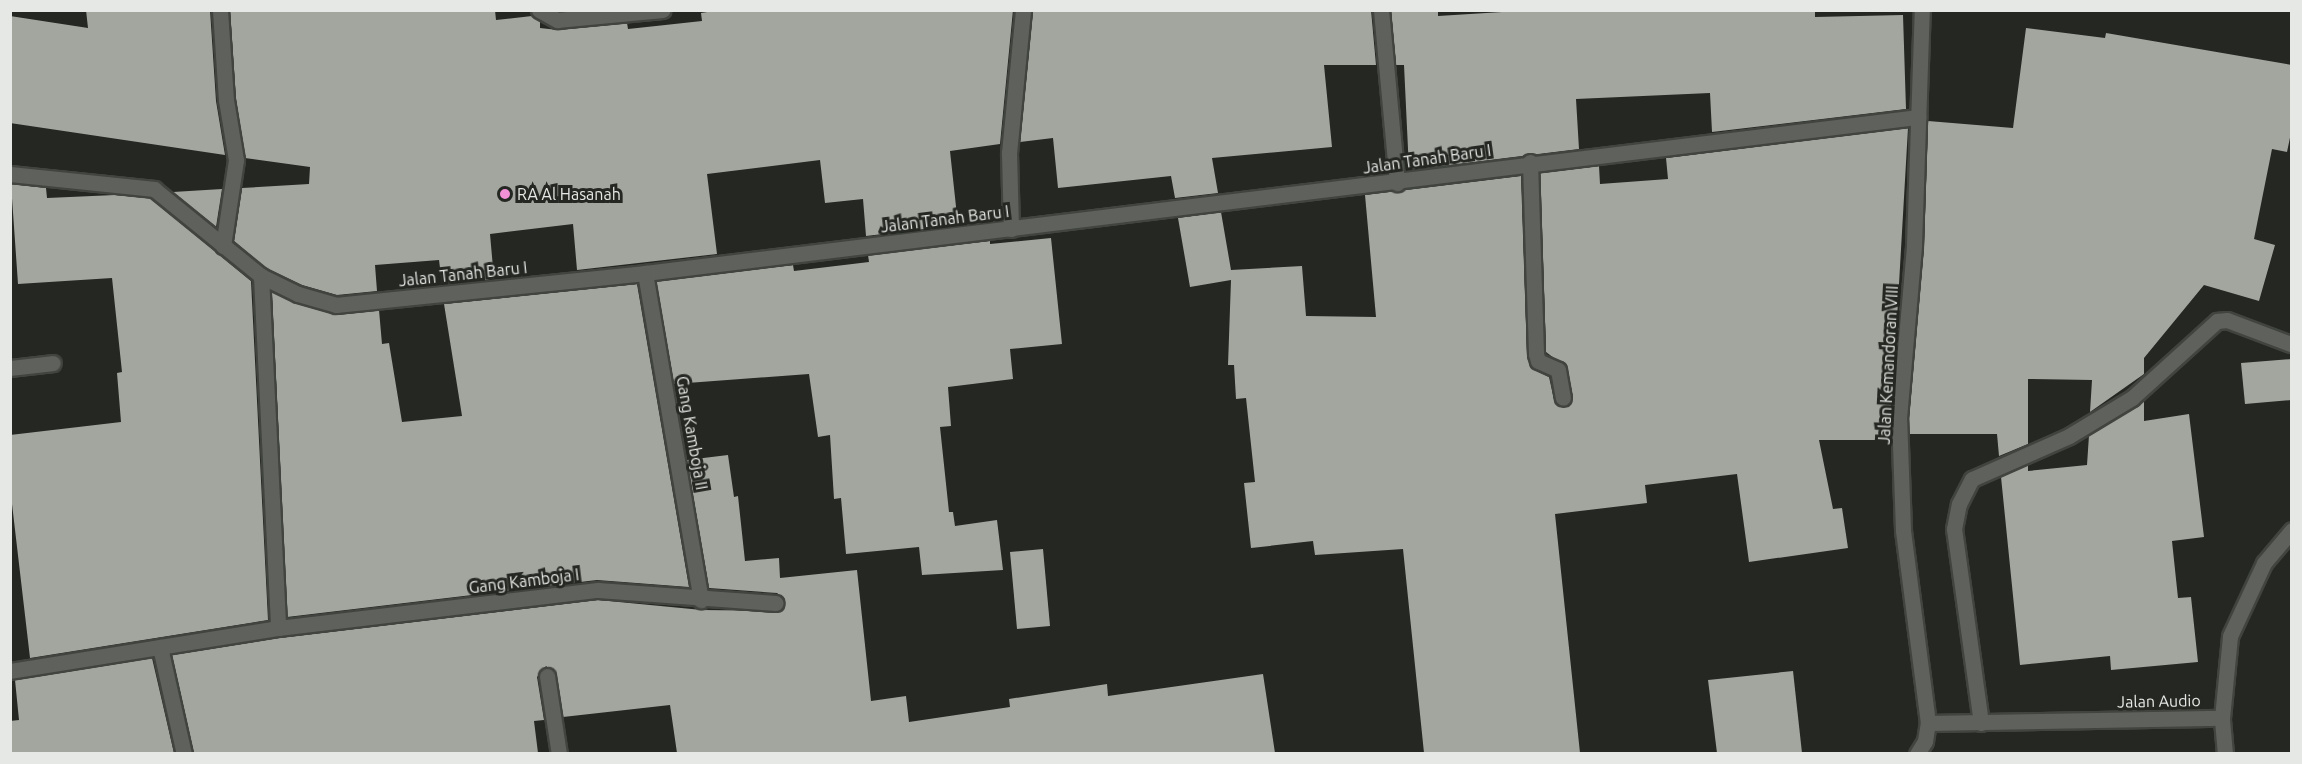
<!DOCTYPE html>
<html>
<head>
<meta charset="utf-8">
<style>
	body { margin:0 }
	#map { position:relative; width:2302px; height:764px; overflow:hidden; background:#242722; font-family:Ubuntu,sans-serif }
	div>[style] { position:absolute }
	.building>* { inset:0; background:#a2a69f }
	.roads { filter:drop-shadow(2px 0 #41443f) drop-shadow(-2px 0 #41443f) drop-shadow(0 2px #41443f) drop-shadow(0 -2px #41443f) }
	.lane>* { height:15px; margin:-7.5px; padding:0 7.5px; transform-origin:7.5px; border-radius:7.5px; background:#5f625c }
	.street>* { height:15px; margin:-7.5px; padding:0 7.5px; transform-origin:7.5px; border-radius:7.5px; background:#5f625c }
	.dots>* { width:16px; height:16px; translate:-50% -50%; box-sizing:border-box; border:3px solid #242722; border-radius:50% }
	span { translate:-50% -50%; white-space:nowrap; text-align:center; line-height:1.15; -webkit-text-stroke:6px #242722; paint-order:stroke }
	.street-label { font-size:16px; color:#e6e8e5 }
	.poi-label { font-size:16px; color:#e6e8e5 }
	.left { translate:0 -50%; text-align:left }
	.frame { position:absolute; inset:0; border:12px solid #e6e8e5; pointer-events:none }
</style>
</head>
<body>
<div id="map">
	<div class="building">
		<div style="clip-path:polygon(86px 10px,210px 10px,216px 101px,225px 155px,10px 123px,10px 16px,88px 28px)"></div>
		<div style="clip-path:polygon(230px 10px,495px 10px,496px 20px,532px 16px,540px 22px,540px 28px,558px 30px,627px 23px,628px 29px,656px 26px,702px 21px,701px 13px,720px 10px,1013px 10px,1000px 144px,950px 151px,958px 225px,866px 236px,863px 199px,825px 203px,820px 160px,707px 174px,717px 254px,577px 270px,573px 224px,490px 234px,494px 279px,442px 284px,439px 260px,375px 265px,377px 291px,337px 295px,302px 285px,266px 268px,234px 241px,242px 188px,309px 184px,310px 167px,245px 158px,236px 99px)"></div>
		<div style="clip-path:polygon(1033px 10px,1371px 10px,1376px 65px,1324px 65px,1332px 147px,1212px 158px,1218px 193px,1175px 198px,1171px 176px,1058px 188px,1053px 138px,1020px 142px)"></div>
		<div style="clip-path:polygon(1391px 10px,1438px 10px,1438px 16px,1535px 10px,1815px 10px,1815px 17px,1903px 15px,1906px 109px,1712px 132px,1710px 93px,1576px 99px,1579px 149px,1409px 170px,1404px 65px,1396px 65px)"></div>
		<div style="clip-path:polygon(2026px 28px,2105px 38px,2106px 33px,2292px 65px,2292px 128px,2287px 152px,2272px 149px,2254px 239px,2275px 245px,2259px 301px,2204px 285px,2144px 358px,2144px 374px,2090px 412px,2092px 380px,2028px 379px,2028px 444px,1999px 456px,1997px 434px,1909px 434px,1909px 418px,1924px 246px,1928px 121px,2013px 128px)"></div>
		<div style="clip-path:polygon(1908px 128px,1890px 440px,1819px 440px,1833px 509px,1842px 508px,1848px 548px,1749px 562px,1737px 474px,1645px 485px,1647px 503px,1555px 514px,1580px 753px,1424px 753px,1403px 549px,1315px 555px,1313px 541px,1251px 548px,1244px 483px,1255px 482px,1246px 398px,1236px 399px,1234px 365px,1228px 365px,1231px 280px,1190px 287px,1178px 218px,1221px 212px,1231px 270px,1302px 266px,1306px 316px,1376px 317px,1365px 195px,1521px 176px,1527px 356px,1531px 368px,1549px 377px,1555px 404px,1564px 408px,1573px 397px,1567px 368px,1546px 352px,1540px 173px,1599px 166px,1600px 184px,1668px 179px,1666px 158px)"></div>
		<div style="clip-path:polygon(11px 184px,46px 188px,47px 198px,115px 195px,150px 198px,251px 281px,268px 620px,30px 658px,10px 487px,10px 435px,121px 422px,117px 373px,122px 372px,112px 278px,18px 284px)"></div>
		<div style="clip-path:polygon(222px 189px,216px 227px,173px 192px)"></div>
		<div style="clip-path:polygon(1051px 238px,1062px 344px,1010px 349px,1013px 379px,948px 387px,951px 426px,940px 427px,949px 512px,953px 512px,955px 526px,997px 520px,1003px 570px,922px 575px,919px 547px,846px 554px,841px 498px,834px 499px,830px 435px,818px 437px,809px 374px,674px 384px,656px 281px,793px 265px,794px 271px,869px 262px,868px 255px,990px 241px,990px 244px)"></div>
		<div style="clip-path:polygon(637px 284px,689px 587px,597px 580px,287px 617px,272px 292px,334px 314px,379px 310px,382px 344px,389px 343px,402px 422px,462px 416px,444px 304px)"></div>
		<div style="clip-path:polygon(2292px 359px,2292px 400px,2245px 404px,2241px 363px)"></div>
		<div style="clip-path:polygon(2144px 400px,2144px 421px,2189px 414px,2204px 537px,2172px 541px,2178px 598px,2191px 597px,2198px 662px,2111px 670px,2110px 656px,2020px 665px,2001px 477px,2028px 465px,2028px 471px,2087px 465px,2089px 435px)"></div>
		<div style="clip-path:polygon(728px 455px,734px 497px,738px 496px,745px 561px,779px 558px,780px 578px,857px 570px,871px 701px,906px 696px,909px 722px,1010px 707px,1009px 699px,1107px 684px,1108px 696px,1263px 674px,1275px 753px,677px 753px,670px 705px,563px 717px,556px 674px,546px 666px,537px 677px,544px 720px,534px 721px,538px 753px,194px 753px,172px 655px,279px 638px,598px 600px,702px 610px,781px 611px,785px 599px,777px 593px,709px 588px,687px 460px)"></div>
		<div style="clip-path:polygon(1043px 549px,1050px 626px,1017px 629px,1010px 552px)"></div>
		<div style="clip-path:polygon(152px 658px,174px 753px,10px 753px,10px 721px,19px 720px,15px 680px)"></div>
		<div style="clip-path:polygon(1793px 671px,1802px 753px,1717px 753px,1708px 680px)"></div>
	</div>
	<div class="roads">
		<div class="lane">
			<div style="left:10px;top:368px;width:43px;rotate:-6.6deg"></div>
			<div style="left:547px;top:676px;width:79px;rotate:81.3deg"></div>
		</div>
		<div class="street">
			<div style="left:220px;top:10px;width:90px;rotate:86.2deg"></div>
			<div style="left:226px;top:100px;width:61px;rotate:80.5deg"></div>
			<div style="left:236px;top:160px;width:87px;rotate:98.6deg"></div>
			<div style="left:539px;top:10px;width:21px;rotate:29deg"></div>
			<div style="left:557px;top:20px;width:106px;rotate:-5.4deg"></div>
			<div style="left:1381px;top:10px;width:174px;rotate:84.7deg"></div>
			<div style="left:1530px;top:162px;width:192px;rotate:88.2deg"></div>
			<div style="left:1536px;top:354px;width:7px;rotate:74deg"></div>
			<div style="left:1538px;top:361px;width:22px;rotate:24deg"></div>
			<div style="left:1558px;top:370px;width:28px;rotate:80deg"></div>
			<div style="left:10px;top:174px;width:145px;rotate:5.9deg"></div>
			<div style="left:154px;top:189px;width:138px;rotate:39.1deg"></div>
			<div style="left:261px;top:276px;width:41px;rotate:25.9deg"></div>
			<div style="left:298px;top:294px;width:40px;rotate:16deg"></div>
			<div style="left:336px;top:305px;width:311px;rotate:-5.9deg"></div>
			<div style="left:645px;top:273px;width:1283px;rotate:-6.99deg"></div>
			<div style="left:1011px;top:229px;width:76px;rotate:-91.5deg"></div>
			<div style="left:1009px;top:153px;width:144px;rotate:-84.4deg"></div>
			<div style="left:645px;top:273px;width:332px;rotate:80.3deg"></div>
			<div style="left:261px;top:276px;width:352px;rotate:87.2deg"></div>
			<div style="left:160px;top:647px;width:110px;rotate:77.4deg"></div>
			<div style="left:10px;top:671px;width:271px;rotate:-9.1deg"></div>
			<div style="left:278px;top:628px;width:322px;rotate:-6.8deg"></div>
			<div style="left:598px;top:590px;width:178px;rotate:4.2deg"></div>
			<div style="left:1928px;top:723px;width:294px;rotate:-1deg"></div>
			<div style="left:1981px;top:723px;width:196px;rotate:-97.9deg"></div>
			<div style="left:1954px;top:529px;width:25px;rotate:-79deg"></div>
			<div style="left:1959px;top:504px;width:28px;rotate:-63deg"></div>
			<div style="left:1972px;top:479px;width:106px;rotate:-23.9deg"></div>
			<div style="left:2069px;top:436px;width:74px;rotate:-31.1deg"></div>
			<div style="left:2132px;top:398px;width:115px;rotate:-42.2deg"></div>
			<div style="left:2217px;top:321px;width:10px;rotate:-6deg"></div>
			<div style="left:2227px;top:320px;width:68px;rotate:20.6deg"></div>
			<div style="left:1917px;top:754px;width:15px;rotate:-58deg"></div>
			<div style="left:1925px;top:741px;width:18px;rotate:-81deg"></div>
			<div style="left:1928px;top:723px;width:195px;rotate:-97.4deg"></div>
			<div style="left:1903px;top:530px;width:112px;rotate:-92deg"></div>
			<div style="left:1899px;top:418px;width:174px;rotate:-85deg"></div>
			<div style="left:1914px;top:245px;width:235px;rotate:-88.1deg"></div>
			<div style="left:2225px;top:754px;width:36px;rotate:-95deg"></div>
			<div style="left:2222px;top:718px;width:82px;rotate:-84.4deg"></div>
			<div style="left:2230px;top:636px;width:81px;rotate:-65deg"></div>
			<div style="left:2264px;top:563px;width:43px;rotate:-49.7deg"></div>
		</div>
	</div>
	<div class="dots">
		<div style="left:505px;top:194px;background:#f391d6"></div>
	</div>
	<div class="street-label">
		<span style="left:1427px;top:159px;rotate:-8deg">Jalan Tanah Baru I</span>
		<span style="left:945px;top:219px;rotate:-7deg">Jalan Tanah Baru I</span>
		<span style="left:463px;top:274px;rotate:-6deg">Jalan Tanah Baru I</span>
		<span style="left:1888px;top:365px;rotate:-87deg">Jalan Kemandoran VIII</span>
		<span style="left:692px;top:433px;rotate:80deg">Gang Kamboja II</span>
		<span style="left:524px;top:581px;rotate:-7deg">Gang Kamboja I</span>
		<span style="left:2159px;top:701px;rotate:-1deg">Jalan Audio</span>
	</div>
	<div class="poi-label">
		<span class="left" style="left:517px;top:194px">RA Al Hasanah</span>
	</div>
	<div class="frame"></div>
</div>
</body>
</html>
